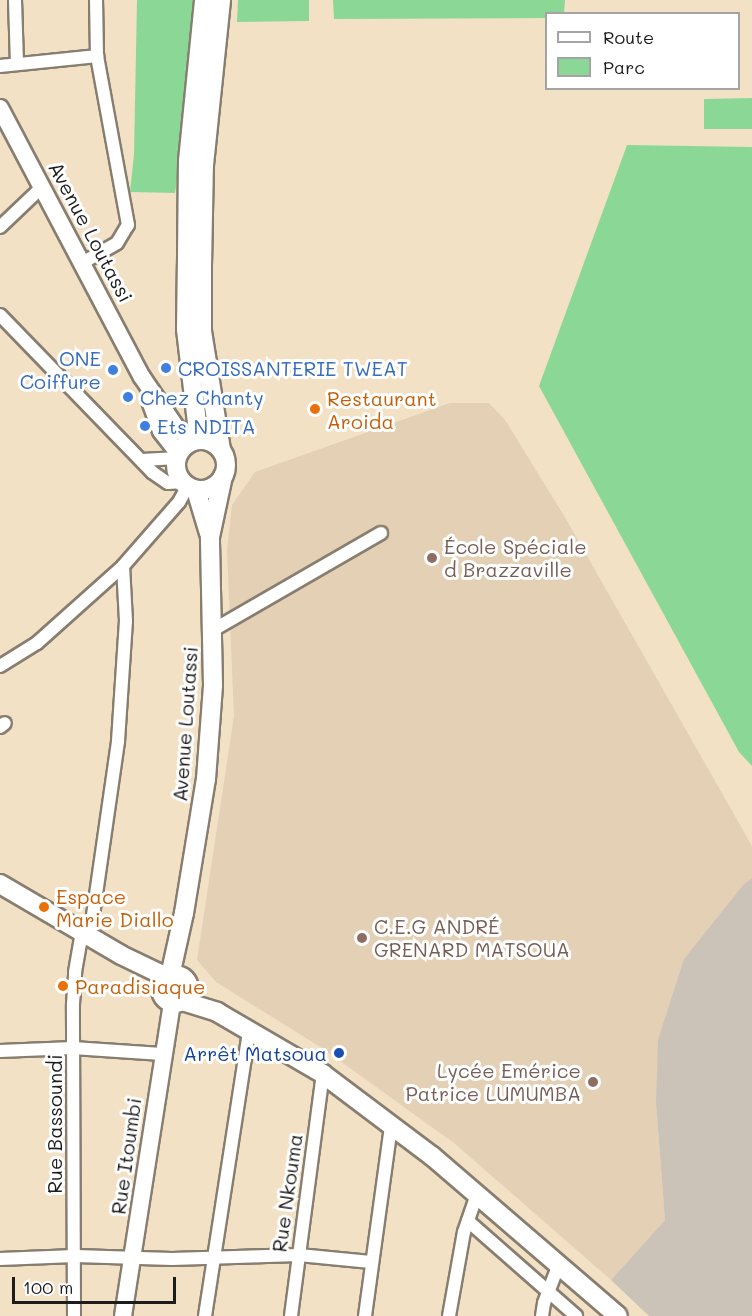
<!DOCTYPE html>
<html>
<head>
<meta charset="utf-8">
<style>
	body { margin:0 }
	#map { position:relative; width:752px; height:1316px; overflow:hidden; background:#f2e1c5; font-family:Mali,sans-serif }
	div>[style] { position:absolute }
	.built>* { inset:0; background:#e4d0b4 }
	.industrial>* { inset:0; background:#cbc3b8 }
	.green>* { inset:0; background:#8bd896 }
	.roads { filter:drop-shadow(2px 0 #877e70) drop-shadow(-2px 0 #877e70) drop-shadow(0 2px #877e70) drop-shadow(0 -2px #877e70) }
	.street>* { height:12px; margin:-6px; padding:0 6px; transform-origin:6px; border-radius:6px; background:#fff }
	.secondary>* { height:16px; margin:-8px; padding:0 8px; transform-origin:8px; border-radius:8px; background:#fff }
	.primary>* { height:18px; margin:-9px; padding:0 9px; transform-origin:9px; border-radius:9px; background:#fff }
	.primary>.ring { margin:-9px; padding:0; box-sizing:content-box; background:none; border:18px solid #fff; border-radius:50% }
	.dots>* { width:16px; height:16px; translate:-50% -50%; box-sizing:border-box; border:3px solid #fff; border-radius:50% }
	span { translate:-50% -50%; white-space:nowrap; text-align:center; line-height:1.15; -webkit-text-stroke:6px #fff; paint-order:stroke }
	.street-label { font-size:20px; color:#1c1c1c }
	.shop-label { font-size:20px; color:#366cbe }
	.right { translate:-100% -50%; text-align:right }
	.left { translate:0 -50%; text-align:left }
	.food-label { font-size:20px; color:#c56008 }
	.education-label { font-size:20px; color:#785e54 }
	.transit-label { font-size:20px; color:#164399 }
	.legend { position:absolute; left:545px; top:12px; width:195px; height:78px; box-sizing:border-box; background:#fff; border:2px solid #a4a4a4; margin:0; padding:8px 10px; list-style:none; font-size:18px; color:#1c1c1c }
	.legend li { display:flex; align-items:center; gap:12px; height:30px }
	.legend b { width:30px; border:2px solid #a4a4a4 }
	.scale { position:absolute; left:12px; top:1277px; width:164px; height:27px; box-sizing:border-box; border:3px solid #1c1c1c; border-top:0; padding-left:8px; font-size:18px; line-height:21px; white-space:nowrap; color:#1c1c1c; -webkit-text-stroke:4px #fff; paint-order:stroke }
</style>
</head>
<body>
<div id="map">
	<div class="built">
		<div style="clip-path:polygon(450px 403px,489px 403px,505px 420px,566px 519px,752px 846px,752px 878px,744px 884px,656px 1103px,665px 1220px,611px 1280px,454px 1143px,322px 1048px,216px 982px,197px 960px,234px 716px,227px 550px,232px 505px,255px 472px)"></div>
	</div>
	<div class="industrial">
		<div style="clip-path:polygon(752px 878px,752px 1316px,649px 1316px,611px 1280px,665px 1220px,656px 1103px,658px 1040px,684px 959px,744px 884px)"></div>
	</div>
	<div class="green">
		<div style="clip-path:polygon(137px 0,204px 0,175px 193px,130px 192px,134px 154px)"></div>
		<div style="clip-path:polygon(238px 0,309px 0,309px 21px,237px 22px)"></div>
		<div style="clip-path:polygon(333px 0,565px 0,564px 13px,546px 14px,546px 18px,334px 19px)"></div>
		<div style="clip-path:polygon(752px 98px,752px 129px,704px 129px,704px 99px)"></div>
		<div style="clip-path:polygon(627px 145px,752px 147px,752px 766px,739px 752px,539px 386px)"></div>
	</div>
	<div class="roads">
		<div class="street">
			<div style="left:15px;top:0;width:63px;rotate:88.2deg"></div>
			<div style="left:0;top:66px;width:98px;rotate:-5.9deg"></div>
			<div style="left:0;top:227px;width:58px;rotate:-43.6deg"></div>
			<div style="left:82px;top:263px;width:40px;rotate:-29.7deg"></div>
			<div style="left:117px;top:243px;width:21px;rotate:-59deg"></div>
			<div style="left:128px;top:225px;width:172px;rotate:-100.4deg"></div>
			<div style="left:97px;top:56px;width:56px;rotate:-91deg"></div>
			<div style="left:0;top:315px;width:219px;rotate:45.9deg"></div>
			<div style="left:152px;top:472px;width:19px;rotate:35deg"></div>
			<div style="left:168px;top:483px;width:15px;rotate:-4deg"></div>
			<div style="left:142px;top:460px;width:36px;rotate:-3deg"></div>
			<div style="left:213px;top:630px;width:194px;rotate:-30deg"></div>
			<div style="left:0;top:666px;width:44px;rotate:-31.9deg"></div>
			<div style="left:37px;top:643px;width:115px;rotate:-41.8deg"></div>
			<div style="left:123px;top:566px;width:85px;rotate:-48.8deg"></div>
			<div style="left:179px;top:502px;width:18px;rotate:-61deg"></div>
			<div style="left:0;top:727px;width:6px;rotate:-39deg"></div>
			<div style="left:90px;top:936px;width:197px;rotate:-81.8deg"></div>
			<div style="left:118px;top:741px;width:120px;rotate:-86.2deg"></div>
			<div style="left:126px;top:621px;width:55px;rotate:-93.1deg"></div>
			<div style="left:0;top:1051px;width:73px;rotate:-2.4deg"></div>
			<div style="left:73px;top:1048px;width:89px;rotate:3.9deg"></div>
			<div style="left:468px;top:1221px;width:144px;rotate:41.3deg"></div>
			<div style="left:0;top:1259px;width:75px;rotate:-2.3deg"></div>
			<div style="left:75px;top:1256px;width:97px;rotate:1.8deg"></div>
			<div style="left:172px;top:1259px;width:127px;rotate:-1.8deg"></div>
			<div style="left:299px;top:1255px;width:72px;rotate:5.6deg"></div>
			<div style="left:74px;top:1316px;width:312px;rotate:-90.2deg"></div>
			<div style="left:73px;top:1004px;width:32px;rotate:-86deg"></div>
			<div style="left:75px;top:972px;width:41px;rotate:-80.1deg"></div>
			<div style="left:205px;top:1316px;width:288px;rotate:-81.2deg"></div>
			<div style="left:291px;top:1316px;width:244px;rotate:-82.5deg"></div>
			<div style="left:365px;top:1316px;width:193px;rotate:-82.2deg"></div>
			<div style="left:449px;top:1316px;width:85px;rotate:-79.9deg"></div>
			<div style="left:464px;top:1232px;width:39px;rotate:-71deg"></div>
			<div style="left:542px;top:1316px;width:13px;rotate:-81deg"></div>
			<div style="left:544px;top:1303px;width:42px;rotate:-69deg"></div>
		</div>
		<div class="secondary">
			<div style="left:0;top:108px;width:304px;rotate:62.2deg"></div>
			<div style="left:142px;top:377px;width:60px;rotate:55.8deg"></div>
			<div style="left:176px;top:427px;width:23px;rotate:41deg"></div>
			<div style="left:150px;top:401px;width:32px;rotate:70deg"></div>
			<div style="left:161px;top:431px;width:29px;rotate:52deg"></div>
			<div style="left:123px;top:1316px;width:317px;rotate:-81.1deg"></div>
		</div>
		<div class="primary">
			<div style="left:199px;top:440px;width:112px;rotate:-96.7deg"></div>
			<div style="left:186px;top:329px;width:73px;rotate:-89.2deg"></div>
			<div style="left:187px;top:256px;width:95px;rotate:-89.4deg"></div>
			<div style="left:188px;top:161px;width:162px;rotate:-84.3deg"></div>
			<div class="ring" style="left:176px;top:440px;width:32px;height:32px"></div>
			<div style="left:221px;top:450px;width:121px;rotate:-99.1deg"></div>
			<div style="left:202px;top:331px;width:66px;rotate:-90deg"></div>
			<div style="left:202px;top:265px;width:100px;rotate:-88.9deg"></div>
			<div style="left:204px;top:165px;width:166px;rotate:-84.1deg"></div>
			<div style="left:196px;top:490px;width:45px;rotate:73.2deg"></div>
			<div style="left:0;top:884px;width:140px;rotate:30.4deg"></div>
			<div style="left:121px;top:955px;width:51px;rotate:25.6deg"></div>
			<div class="ring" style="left:161px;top:975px;width:10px;height:10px"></div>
			<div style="left:170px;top:976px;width:65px;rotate:-77.5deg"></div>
			<div style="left:184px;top:913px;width:136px;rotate:-80.7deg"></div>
			<div style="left:206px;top:779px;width:94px;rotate:-85.7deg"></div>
			<div style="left:213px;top:685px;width:148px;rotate:-91.2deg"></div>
			<div style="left:210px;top:537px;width:62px;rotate:-78deg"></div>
			<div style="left:182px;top:1001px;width:37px;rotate:17deg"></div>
			<div style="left:217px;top:1012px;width:123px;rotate:30.3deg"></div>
			<div style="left:323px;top:1074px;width:136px;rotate:37deg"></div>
			<div style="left:432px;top:1156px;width:245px;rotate:40.7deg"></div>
		</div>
	</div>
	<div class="dots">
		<div style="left:166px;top:368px;background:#3f7fe0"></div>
		<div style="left:113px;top:370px;background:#3f7fe0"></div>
		<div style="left:128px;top:397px;background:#3f7fe0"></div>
		<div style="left:315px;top:409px;background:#e8710a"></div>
		<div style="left:145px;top:426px;background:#3f7fe0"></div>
		<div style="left:432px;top:558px;background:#8d6e63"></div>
		<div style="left:44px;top:907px;background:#e8710a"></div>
		<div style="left:362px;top:938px;background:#8d6e63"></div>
		<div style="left:63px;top:986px;background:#e8710a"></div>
		<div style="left:339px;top:1053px;background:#1a4fb4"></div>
		<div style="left:593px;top:1082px;background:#8d6e63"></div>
	</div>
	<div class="street-label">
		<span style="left:91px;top:232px;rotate:62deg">Avenue Loutassi</span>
		<span style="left:185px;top:724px;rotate:-86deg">Avenue Loutassi</span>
		<span style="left:54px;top:1124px;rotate:-90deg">Rue Bassoundi</span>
		<span style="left:126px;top:1156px;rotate:-82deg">Rue Itoumbi</span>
		<span style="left:287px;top:1193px;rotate:-82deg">Rue Nkouma</span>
	</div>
	<div class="shop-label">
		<span class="right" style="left:101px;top:370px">ONE<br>Coiffure</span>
		<span class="left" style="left:178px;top:368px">CROISSANTERIE TWEAT</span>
		<span class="left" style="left:140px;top:397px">Chez Chanty</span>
		<span class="left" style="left:157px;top:426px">Ets NDITA</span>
	</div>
	<div class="food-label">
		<span class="left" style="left:327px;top:410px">Restaurant<br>Aroida</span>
		<span class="left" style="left:56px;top:908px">Espace<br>Marie Diallo</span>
		<span class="left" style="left:75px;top:986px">Paradisiaque</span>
	</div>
	<div class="education-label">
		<span class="left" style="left:444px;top:558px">École Spéciale<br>d Brazzaville</span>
		<span class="left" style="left:374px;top:938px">C.E.G ANDRÉ<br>GRENARD MATSOUA</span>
		<span class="right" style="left:581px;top:1082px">Lycée Emérice<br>Patrice LUMUMBA</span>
	</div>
	<div class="transit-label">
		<span class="right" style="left:327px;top:1053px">Arrêt Matsoua</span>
	</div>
	<ul class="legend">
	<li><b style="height:8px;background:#fff"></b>Route</li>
	<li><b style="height:16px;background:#8bd896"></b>Parc</li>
	</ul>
	<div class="scale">100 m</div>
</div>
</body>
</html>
